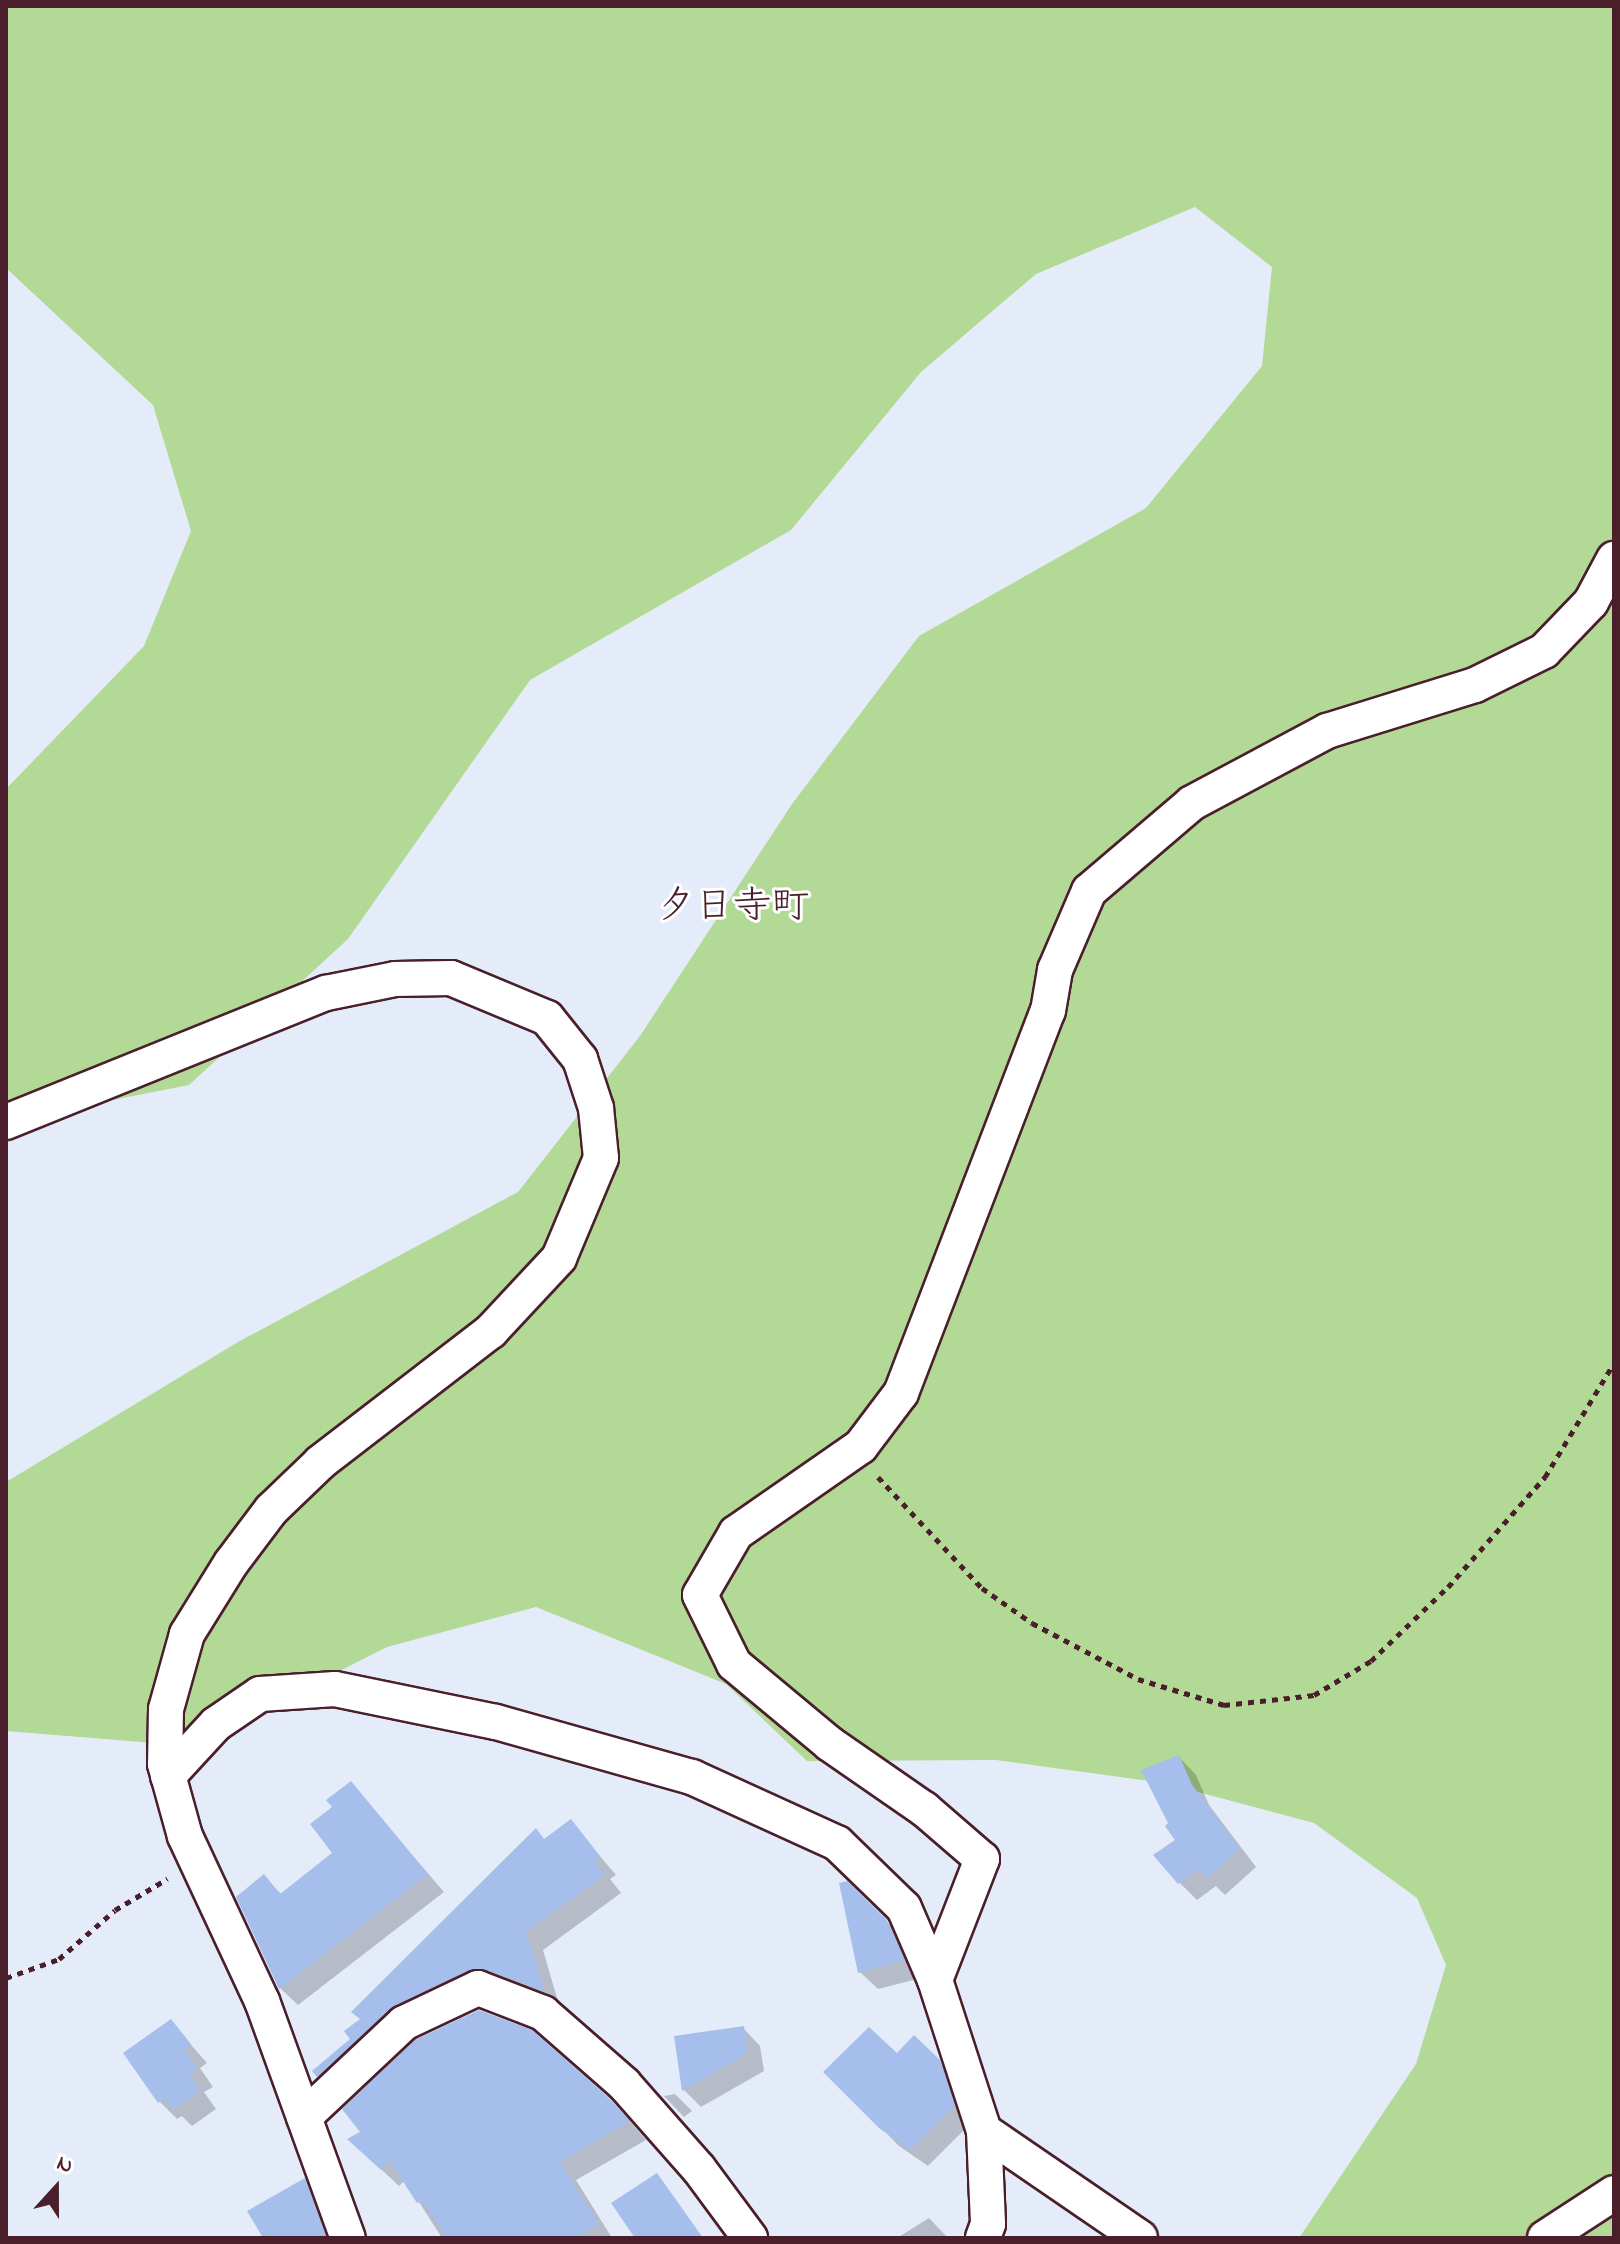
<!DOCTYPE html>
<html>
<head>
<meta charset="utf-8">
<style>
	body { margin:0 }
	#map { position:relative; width:1620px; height:2244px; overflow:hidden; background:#e4ecf9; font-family:"Indie Flower","Klee One",sans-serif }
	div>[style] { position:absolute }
	.green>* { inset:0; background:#b2d995 }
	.shadow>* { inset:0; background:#0003 }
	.building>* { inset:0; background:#a5beeb }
	.path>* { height:5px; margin-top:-2.5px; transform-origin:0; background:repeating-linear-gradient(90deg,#4a1f2b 0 6px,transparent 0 12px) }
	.roads { filter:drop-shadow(2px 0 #4a1f2b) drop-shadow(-2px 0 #4a1f2b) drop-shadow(0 2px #4a1f2b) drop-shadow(0 -2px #4a1f2b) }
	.minor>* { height:34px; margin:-17px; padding:0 17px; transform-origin:17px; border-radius:17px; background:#fff }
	span { translate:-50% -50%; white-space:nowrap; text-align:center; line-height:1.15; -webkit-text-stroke:6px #fff; paint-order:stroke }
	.quarter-label { font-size:38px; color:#4a1f2b }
	.frame { position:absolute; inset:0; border:8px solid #4a1f2b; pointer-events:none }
	.north { position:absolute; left:16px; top:2148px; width:80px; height:80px; -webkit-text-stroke:6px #fff; paint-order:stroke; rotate:21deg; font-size:22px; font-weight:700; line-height:32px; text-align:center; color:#4a1f2b }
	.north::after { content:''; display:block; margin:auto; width:28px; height:36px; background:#4a1f2b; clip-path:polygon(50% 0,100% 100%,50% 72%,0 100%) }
</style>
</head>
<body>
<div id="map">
	<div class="green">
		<div style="clip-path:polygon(6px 6px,1614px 6px,1614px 2238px,1299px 2238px,1416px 2064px,1446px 1965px,1417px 1898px,1314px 1823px,1164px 1783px,996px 1760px,807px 1761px,726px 1684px,536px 1607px,387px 1647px,191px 1746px,6px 1731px,6px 1482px,238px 1342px,518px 1192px,640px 1036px,792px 804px,919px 636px,1146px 508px,1262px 366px,1272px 267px,1195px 207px,1036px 274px,921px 372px,791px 530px,530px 680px,348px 939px,189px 1085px,6px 1121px,6px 789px,144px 646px,191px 531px,153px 405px,6px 268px)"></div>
	</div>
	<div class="shadow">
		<div style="clip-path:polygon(1179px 1757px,1196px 1775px,1209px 1805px,1256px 1867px,1225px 1895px,1216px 1886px,1197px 1900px,1179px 1882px,1178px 1841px,1171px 1824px)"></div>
		<div style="clip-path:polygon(351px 1784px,444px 1892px,298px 2005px,280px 1988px,238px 1898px,264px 1877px,282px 1895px,334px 1854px)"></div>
		<div style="clip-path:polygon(571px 1822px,616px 1875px,610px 1879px,621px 1893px,543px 1950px,560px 2008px,504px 1986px,413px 2022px,336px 2093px,314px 2071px,353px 2040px,362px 2020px,546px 1841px)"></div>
		<div style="clip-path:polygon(847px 1883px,904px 1939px,921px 1978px,878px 1989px,860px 1972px)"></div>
		<div style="clip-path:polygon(170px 2021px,207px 2063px,200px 2068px,213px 2087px,204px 2092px,216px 2109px,192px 2126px,182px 2116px,177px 2119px,160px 2102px)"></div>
		<div style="clip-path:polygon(743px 2028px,760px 2046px,764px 2071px,701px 2107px,684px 2090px,676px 2038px)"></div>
		<div style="clip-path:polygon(914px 2038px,957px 2080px,971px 2123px,928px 2166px,899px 2146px,826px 2072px,897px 2056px)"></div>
		<div style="clip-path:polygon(675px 2094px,692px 2111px,684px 2117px,664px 2096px)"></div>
		<div style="clip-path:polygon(627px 2118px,646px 2140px,576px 2180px,612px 2238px,442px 2238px,405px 2180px,399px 2186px,367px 2156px)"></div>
		<div style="clip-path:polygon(305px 2180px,322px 2198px,338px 2238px,266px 2238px)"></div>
		<div style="clip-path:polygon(929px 2218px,948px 2238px,897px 2238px)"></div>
	</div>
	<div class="building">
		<div style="clip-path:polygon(1179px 1755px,1192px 1785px,1240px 1849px,1207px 1879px,1198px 1869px,1178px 1884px,1153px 1855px,1175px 1840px,1165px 1826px,1168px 1823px,1141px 1770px)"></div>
		<div style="clip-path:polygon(351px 1781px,428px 1874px,279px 1989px,236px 1897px,264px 1874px,280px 1894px,332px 1853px,310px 1824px,332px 1807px,326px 1800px)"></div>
		<div style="clip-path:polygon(571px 1819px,600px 1856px,594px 1861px,605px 1875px,526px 1932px,545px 1992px,485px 1969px,469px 1970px,391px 2008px,317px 2077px,312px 2071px,350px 2039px,344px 2031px,360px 2019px,351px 2012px,536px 1828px,544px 1839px)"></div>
		<div style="clip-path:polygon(847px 1881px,887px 1920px,905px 1960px,858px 1973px,839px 1883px)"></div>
		<div style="clip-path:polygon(479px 2010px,532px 2030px,609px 2098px,630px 2121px,560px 2162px,599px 2224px,576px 2238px,447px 2238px,422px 2201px,417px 2203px,389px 2160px,381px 2170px,347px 2139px,360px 2132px,342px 2109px,415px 2040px)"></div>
		<div style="clip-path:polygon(171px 2019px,191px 2044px,184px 2050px,198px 2069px,189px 2074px,200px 2091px,173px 2110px,165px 2099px,158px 2103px,123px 2053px)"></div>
		<div style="clip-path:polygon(744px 2026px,748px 2053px,682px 2091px,674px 2036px)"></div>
		<div style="clip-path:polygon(869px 2027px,897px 2053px,914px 2035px,940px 2060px,955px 2105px,910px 2150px,879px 2128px,823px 2072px)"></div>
		<div style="clip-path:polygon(657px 2173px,703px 2238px,635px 2238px,611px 2203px)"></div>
		<div style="clip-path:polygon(305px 2178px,327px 2238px,263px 2238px,247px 2211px)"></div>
	</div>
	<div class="path">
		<div style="left:878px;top:1477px;width:152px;rotate:46.9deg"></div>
		<div style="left:982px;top:1588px;width:61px;rotate:35deg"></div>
		<div style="left:1032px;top:1623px;width:120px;rotate:27.8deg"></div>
		<div style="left:1138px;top:1679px;width:90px;rotate:16.8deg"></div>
		<div style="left:1224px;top:1705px;width:91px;rotate:-6.3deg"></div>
		<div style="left:1314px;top:1695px;width:66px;rotate:-30.8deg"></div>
		<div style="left:1371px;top:1661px;width:107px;rotate:-43.9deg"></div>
		<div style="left:1448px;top:1587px;width:147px;rotate:-48.6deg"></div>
		<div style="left:1545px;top:1477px;width:133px;rotate:-58.8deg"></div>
		<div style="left:6px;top:1978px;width:56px;rotate:-19.7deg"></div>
		<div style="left:59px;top:1959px;width:74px;rotate:-41.2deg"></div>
		<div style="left:115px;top:1910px;width:61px;rotate:-30.8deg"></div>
	</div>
	<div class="roads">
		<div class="minor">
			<div style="left:6px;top:1122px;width:345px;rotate:-22deg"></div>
			<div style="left:326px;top:993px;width:70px;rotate:-11.5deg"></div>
			<div style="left:395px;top:979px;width:56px;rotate:-1deg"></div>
			<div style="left:451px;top:978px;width:104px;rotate:22.6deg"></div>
			<div style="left:547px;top:1018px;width:53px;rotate:51.2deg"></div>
			<div style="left:580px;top:1059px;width:52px;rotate:71.9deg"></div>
			<div style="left:596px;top:1108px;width:50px;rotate:84.3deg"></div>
			<div style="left:601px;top:1158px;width:108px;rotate:112.8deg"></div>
			<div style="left:559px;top:1258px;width:100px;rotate:133deg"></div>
			<div style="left:491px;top:1331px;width:215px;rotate:142.4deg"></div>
			<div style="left:321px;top:1462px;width:69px;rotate:136.2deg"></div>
			<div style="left:271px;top:1510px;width:66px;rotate:127deg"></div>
			<div style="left:231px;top:1563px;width:84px;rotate:121.8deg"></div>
			<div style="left:187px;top:1634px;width:78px;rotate:105.6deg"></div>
			<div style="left:166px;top:1709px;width:55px;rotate:91deg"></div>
			<div style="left:165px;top:1764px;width:75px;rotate:74.5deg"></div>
			<div style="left:185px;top:1836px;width:182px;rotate:65deg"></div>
			<div style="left:262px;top:2001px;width:252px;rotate:70.1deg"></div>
			<div style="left:168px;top:1776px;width:71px;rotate:-47.3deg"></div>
			<div style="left:216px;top:1724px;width:53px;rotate:-34.3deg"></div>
			<div style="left:260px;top:1694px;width:75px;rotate:-3.8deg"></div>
			<div style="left:335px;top:1689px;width:164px;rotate:11.6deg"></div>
			<div style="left:496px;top:1722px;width:204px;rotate:15.7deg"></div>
			<div style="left:692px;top:1777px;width:159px;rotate:24.5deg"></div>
			<div style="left:837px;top:1843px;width:93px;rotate:44.1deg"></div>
			<div style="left:904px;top:1908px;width:78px;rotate:66.7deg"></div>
			<div style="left:935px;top:1980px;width:159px;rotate:72deg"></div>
			<div style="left:984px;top:2131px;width:93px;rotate:87.5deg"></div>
			<div style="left:988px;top:2224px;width:15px;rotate:110deg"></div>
			<div style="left:935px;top:1980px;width:130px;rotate:-68.8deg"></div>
			<div style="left:982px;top:1859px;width:77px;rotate:-139.2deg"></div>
			<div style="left:924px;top:1809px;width:114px;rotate:-145.3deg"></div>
			<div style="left:830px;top:1744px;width:125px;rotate:-140.2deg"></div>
			<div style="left:734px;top:1664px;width:77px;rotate:-116.2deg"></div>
			<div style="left:700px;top:1595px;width:72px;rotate:-59.9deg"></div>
			<div style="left:736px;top:1533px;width:152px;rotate:-34.8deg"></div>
			<div style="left:861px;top:1446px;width:66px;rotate:-53deg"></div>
			<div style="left:901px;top:1393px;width:409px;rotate:-69deg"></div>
			<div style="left:1048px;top:1011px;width:42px;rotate:-80.3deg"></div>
			<div style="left:1055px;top:970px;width:86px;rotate:-66.7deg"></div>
			<div style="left:1089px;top:891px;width:135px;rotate:-40.5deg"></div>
			<div style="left:1192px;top:803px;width:153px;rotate:-28.1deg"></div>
			<div style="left:1327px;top:731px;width:155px;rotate:-17.3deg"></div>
			<div style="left:1475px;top:685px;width:77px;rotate:-26.2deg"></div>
			<div style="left:1544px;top:651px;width:68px;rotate:-46.2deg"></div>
			<div style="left:1591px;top:602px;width:49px;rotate:-61.9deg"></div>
			<div style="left:304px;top:2117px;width:137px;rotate:-43.2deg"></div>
			<div style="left:404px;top:2023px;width:82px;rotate:-25.3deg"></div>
			<div style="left:478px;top:1988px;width:70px;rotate:21deg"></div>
			<div style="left:543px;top:2013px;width:108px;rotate:41.2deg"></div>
			<div style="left:624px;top:2084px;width:113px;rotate:48.6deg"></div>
			<div style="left:699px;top:2169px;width:86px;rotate:53.5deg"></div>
			<div style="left:984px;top:2131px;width:189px;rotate:34.4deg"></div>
			<div style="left:1545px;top:2238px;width:82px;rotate:-33.1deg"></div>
		</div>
	</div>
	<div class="quarter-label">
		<span style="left:733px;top:909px">夕日寺町</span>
	</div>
	<div class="frame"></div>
	<div class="north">N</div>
</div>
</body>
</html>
